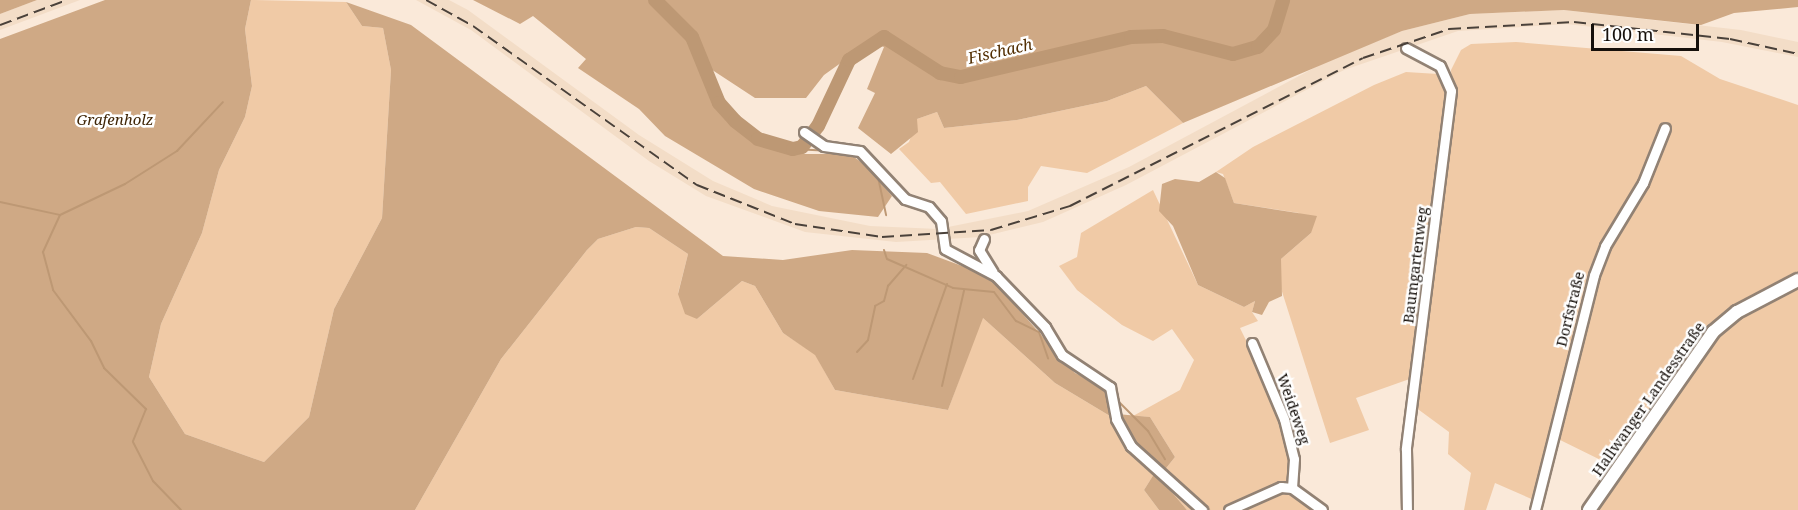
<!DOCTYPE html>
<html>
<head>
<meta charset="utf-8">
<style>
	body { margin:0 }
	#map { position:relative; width:1798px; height:510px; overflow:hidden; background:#fae9d9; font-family:"Noto Serif",serif }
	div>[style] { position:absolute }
	.built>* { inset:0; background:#f3ddc7 }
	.green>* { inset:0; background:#f0caa6 }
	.forest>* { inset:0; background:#cfa985 }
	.stream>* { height:2px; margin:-1px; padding:0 1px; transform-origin:1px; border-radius:1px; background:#bd9874 }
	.river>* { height:14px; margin:-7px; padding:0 7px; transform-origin:7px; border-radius:7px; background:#bd9874 }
	.roads { filter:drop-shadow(2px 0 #928274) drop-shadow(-2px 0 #928274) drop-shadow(0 2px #928274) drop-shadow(0 -2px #928274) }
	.street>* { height:9px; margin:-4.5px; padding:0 4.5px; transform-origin:4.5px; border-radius:4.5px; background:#fff }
	.secondary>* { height:12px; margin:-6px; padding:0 6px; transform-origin:6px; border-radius:6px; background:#fff }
	.rail>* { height:2px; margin-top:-1px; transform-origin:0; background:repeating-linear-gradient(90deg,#4a413a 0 12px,transparent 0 18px) }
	span { translate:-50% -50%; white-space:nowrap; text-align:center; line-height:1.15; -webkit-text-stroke:5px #fff; paint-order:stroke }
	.park-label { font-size:15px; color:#3f2506; font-style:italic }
	.street-label { font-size:15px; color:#16100b }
	.water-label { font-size:16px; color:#512d00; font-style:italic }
	.scale { position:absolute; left:1591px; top:24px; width:108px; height:27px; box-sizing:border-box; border:3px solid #16100b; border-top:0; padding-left:8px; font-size:18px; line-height:21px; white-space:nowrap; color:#16100b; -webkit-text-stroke:4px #fff; paint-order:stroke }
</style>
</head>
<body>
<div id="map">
	<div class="built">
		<div style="clip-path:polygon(37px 0,80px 0,0 30px,0 14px)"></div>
		<div style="clip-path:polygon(416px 0,449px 0,468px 10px,639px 135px,713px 181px,772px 206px,870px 226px,938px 229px,1028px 211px,1129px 167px,1327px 61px,1402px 31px,1470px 14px,1564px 10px,1741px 30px,1798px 42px,1798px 57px,1722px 42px,1567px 24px,1458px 31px,1344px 70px,1126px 185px,1043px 222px,981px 237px,896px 242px,805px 232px,706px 196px,649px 161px,471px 30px)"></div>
	</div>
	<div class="green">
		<div style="clip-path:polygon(251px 0,346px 2px,362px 26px,383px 28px,391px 70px,382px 218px,334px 309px,309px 417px,264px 462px,185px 434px,149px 377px,161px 324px,202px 233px,219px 170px,245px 117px,252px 86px,245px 29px)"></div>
		<div style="clip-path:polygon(1516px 42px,1681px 56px,1720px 79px,1798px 105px,1798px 510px,1592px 510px,1619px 469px,1552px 436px,1536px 501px,1495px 483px,1486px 510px,1464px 510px,1471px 473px,1448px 454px,1449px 432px,1415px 407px,1418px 376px,1356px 398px,1369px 430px,1330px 443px,1278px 279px,1281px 259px,1311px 233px,1299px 213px,1234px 203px,1223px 174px,1216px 172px,1253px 147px,1374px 85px,1406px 72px,1438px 74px,1452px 88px,1451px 70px,1461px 50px,1471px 44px)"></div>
		<div style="clip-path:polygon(1146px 86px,1183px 123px,1087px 173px,1041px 166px,1028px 187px,1028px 201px,966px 214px,940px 182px,931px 183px,899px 149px,909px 142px,917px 119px,937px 112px,944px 128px,1017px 120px,1107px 101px)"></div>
		<div style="clip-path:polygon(1153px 190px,1198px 285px,1244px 307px,1255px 301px,1252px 312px,1258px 321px,1240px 328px,1278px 406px,1291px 456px,1290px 484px,1317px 510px,1187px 510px,1159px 477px,1175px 457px,1150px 417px,1133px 416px,1180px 390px,1194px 360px,1172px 329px,1153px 341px,1122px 325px,1077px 290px,1059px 266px,1077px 257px,1081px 233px)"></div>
		<div style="clip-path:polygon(636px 227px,649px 228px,688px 254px,678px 293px,697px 319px,742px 281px,755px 286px,783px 333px,815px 354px,835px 390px,948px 410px,982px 317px,1055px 383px,1120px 422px,1154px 474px,1144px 490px,1159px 510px,415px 510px,501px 359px,587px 250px,598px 239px)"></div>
	</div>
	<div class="forest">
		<div style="clip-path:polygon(0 0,37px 0,0 14px)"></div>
		<div style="clip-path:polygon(105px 0,251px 0,245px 29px,252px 86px,245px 117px,219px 170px,202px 233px,161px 324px,149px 377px,185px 434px,264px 462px,309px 417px,334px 309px,382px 218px,391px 70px,383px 28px,362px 26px,346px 2px,411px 25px,723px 256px,783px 260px,852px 250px,927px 253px,989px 276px,1075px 373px,1106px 388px,1117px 414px,1150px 417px,1175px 457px,1159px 477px,1187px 510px,1159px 510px,1144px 490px,1154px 474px,1120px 422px,1055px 383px,983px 318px,948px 410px,835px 390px,815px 355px,783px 333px,755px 286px,742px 281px,697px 319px,685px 314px,678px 294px,688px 254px,649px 228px,636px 227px,598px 239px,587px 250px,501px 359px,415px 510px,0 510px,0 39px)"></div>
		<div style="clip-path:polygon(473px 0,1798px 0,1798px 7px,1734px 13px,1701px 25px,1564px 10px,1470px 14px,1402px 31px,1183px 123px,1146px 86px,1107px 101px,1017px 120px,944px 128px,937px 112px,917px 119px,918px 132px,891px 154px,858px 128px,875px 93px,867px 89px,884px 47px,870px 42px,824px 75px,806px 98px,755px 98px,694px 58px,734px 123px,756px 143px,792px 154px,850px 154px,865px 165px,892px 196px,878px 217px,819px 211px,754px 189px,665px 136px,639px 109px,578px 68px,586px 59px,533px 16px,520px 24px)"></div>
		<div style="clip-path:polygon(1216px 172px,1225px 178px,1234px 203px,1317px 216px,1311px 233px,1281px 259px,1282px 296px,1269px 302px,1262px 315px,1252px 312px,1255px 301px,1244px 307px,1198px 285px,1173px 226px,1159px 211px,1162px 184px,1175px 179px,1199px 182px)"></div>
	</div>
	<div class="stream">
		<div style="left:793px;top:149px;width:39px;rotate:3deg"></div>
		<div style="left:878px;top:177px;width:39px;rotate:78deg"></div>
		<div style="left:0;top:202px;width:61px;rotate:12.2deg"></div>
		<div style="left:60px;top:215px;width:41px;rotate:114.7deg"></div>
		<div style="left:43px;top:252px;width:39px;rotate:75deg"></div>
		<div style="left:53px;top:290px;width:64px;rotate:53.3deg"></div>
		<div style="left:91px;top:341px;width:30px;rotate:64deg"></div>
		<div style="left:104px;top:368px;width:59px;rotate:44.3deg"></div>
		<div style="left:146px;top:409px;width:35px;rotate:112deg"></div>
		<div style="left:133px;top:442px;width:44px;rotate:62.9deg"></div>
		<div style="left:153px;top:481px;width:40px;rotate:46deg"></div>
		<div style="left:60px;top:215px;width:72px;rotate:-25.5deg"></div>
		<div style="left:125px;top:184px;width:62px;rotate:-32.4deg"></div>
		<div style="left:177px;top:151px;width:67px;rotate:-46.8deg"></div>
		<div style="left:884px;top:250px;width:9px;rotate:72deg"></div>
		<div style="left:887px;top:259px;width:72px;rotate:23.7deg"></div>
		<div style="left:953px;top:288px;width:41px;rotate:5.6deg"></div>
		<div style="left:994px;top:292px;width:36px;rotate:53deg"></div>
		<div style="left:1016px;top:321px;width:25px;rotate:26deg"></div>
		<div style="left:1039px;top:332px;width:28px;rotate:71deg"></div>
		<div style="left:857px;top:352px;width:16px;rotate:-47deg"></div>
		<div style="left:868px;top:340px;width:35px;rotate:-78deg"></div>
		<div style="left:875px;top:306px;width:10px;rotate:-29deg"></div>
		<div style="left:884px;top:301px;width:16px;rotate:-75deg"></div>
		<div style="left:888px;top:286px;width:28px;rotate:-49deg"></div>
		<div style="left:913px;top:379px;width:101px;rotate:-70.3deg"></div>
		<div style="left:942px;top:386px;width:98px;rotate:-77deg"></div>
		<div style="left:1115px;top:398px;width:47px;rotate:45deg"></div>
		<div style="left:1148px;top:431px;width:33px;rotate:59deg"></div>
	</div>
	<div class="river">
		<div style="left:655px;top:0;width:52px;rotate:45deg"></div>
		<div style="left:692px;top:37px;width:71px;rotate:67.8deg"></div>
		<div style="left:719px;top:103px;width:24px;rotate:48deg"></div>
		<div style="left:735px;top:121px;width:29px;rotate:38deg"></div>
		<div style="left:758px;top:139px;width:36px;rotate:16deg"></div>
		<div style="left:793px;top:149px;width:9px;rotate:-13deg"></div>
		<div style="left:802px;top:147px;width:26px;rotate:-53deg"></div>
		<div style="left:818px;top:126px;width:73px;rotate:-64.8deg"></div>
		<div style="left:849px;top:60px;width:42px;rotate:-33.3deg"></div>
		<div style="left:884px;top:37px;width:67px;rotate:32.7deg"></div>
		<div style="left:940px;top:73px;width:21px;rotate:11deg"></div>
		<div style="left:961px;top:77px;width:175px;rotate:-13.2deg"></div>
		<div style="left:1131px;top:37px;width:32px;rotate:-2deg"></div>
		<div style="left:1163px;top:36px;width:72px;rotate:14.4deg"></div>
		<div style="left:1233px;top:54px;width:26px;rotate:-16deg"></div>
		<div style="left:1258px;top:47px;width:23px;rotate:-47deg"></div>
		<div style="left:1274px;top:30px;width:31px;rotate:-73deg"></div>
	</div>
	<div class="roads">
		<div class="street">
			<div style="left:1406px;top:48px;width:38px;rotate:28deg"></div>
			<div style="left:1440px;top:66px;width:27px;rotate:66deg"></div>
			<div style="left:1451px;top:91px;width:361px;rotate:97.2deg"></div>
			<div style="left:1406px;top:449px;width:61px;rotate:89.1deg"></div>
			<div style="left:804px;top:132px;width:24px;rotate:35deg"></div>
			<div style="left:824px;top:146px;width:36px;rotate:8deg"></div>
			<div style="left:860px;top:151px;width:66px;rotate:46.8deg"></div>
			<div style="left:905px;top:199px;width:25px;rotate:18deg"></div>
			<div style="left:929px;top:207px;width:18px;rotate:49deg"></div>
			<div style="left:941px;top:221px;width:28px;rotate:82deg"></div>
			<div style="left:945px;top:249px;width:58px;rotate:27.9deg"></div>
			<div style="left:996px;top:276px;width:71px;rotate:46.1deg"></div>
			<div style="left:1045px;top:327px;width:33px;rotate:59deg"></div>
			<div style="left:1062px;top:355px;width:58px;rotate:33.7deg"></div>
			<div style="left:1110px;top:387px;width:33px;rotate:79deg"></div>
			<div style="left:1116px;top:419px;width:31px;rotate:61deg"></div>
			<div style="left:1131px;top:446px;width:96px;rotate:42deg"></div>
			<div style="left:984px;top:239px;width:12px;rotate:114deg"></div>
			<div style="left:979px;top:250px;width:26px;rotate:58deg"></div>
			<div style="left:1252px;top:343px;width:82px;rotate:67.2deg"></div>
			<div style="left:1284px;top:419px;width:41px;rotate:76deg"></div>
			<div style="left:1294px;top:459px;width:29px;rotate:94deg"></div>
			<div style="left:1229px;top:510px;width:57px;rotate:-23.9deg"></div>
			<div style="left:1281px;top:487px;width:11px;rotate:5deg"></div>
			<div style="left:1292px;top:488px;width:37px;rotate:36deg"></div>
			<div style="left:1535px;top:510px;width:242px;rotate:-75.9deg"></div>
			<div style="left:1594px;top:275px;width:31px;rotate:-69deg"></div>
			<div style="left:1605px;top:246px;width:74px;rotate:-58.9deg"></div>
			<div style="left:1643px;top:183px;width:59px;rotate:-68.2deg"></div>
		</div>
		<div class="secondary">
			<div style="left:1589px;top:510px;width:217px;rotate:-55.1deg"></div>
			<div style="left:1713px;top:332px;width:31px;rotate:-40deg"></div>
			<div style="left:1737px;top:312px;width:69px;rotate:-27.7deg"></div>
		</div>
	</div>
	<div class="rail">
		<div style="left:426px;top:0;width:54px;rotate:29deg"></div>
		<div style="left:473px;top:26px;width:275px;rotate:35.4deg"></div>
		<div style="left:697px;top:185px;width:105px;rotate:21.7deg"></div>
		<div style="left:795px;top:224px;width:88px;rotate:8.5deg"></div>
		<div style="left:882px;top:237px;width:109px;rotate:-3.7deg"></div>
		<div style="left:991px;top:230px;width:83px;rotate:-16.9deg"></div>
		<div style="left:1070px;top:206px;width:328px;rotate:-26.8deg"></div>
		<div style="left:1363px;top:58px;width:91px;rotate:-18.6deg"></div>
		<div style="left:1449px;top:29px;width:125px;rotate:-3.2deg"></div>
		<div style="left:1574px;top:22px;width:157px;rotate:6.2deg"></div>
		<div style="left:1730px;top:39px;width:70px;rotate:12.4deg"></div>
		<div style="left:0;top:25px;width:72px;rotate:-20.5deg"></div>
	</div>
	<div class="park-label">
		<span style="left:115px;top:120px">Grafenholz</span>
	</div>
	<div class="street-label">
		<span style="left:1415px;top:265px;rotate:-83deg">Baumgartenweg</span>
		<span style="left:1570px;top:309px;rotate:-76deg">Dorfstraße</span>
		<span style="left:1648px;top:399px;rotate:-55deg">Hallwanger Landesstraße</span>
		<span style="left:1294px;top:409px;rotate:71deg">Weideweg</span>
	</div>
	<div class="water-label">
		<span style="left:1000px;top:51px;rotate:-13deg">Fischach</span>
	</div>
	<div class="scale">100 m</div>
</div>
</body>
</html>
